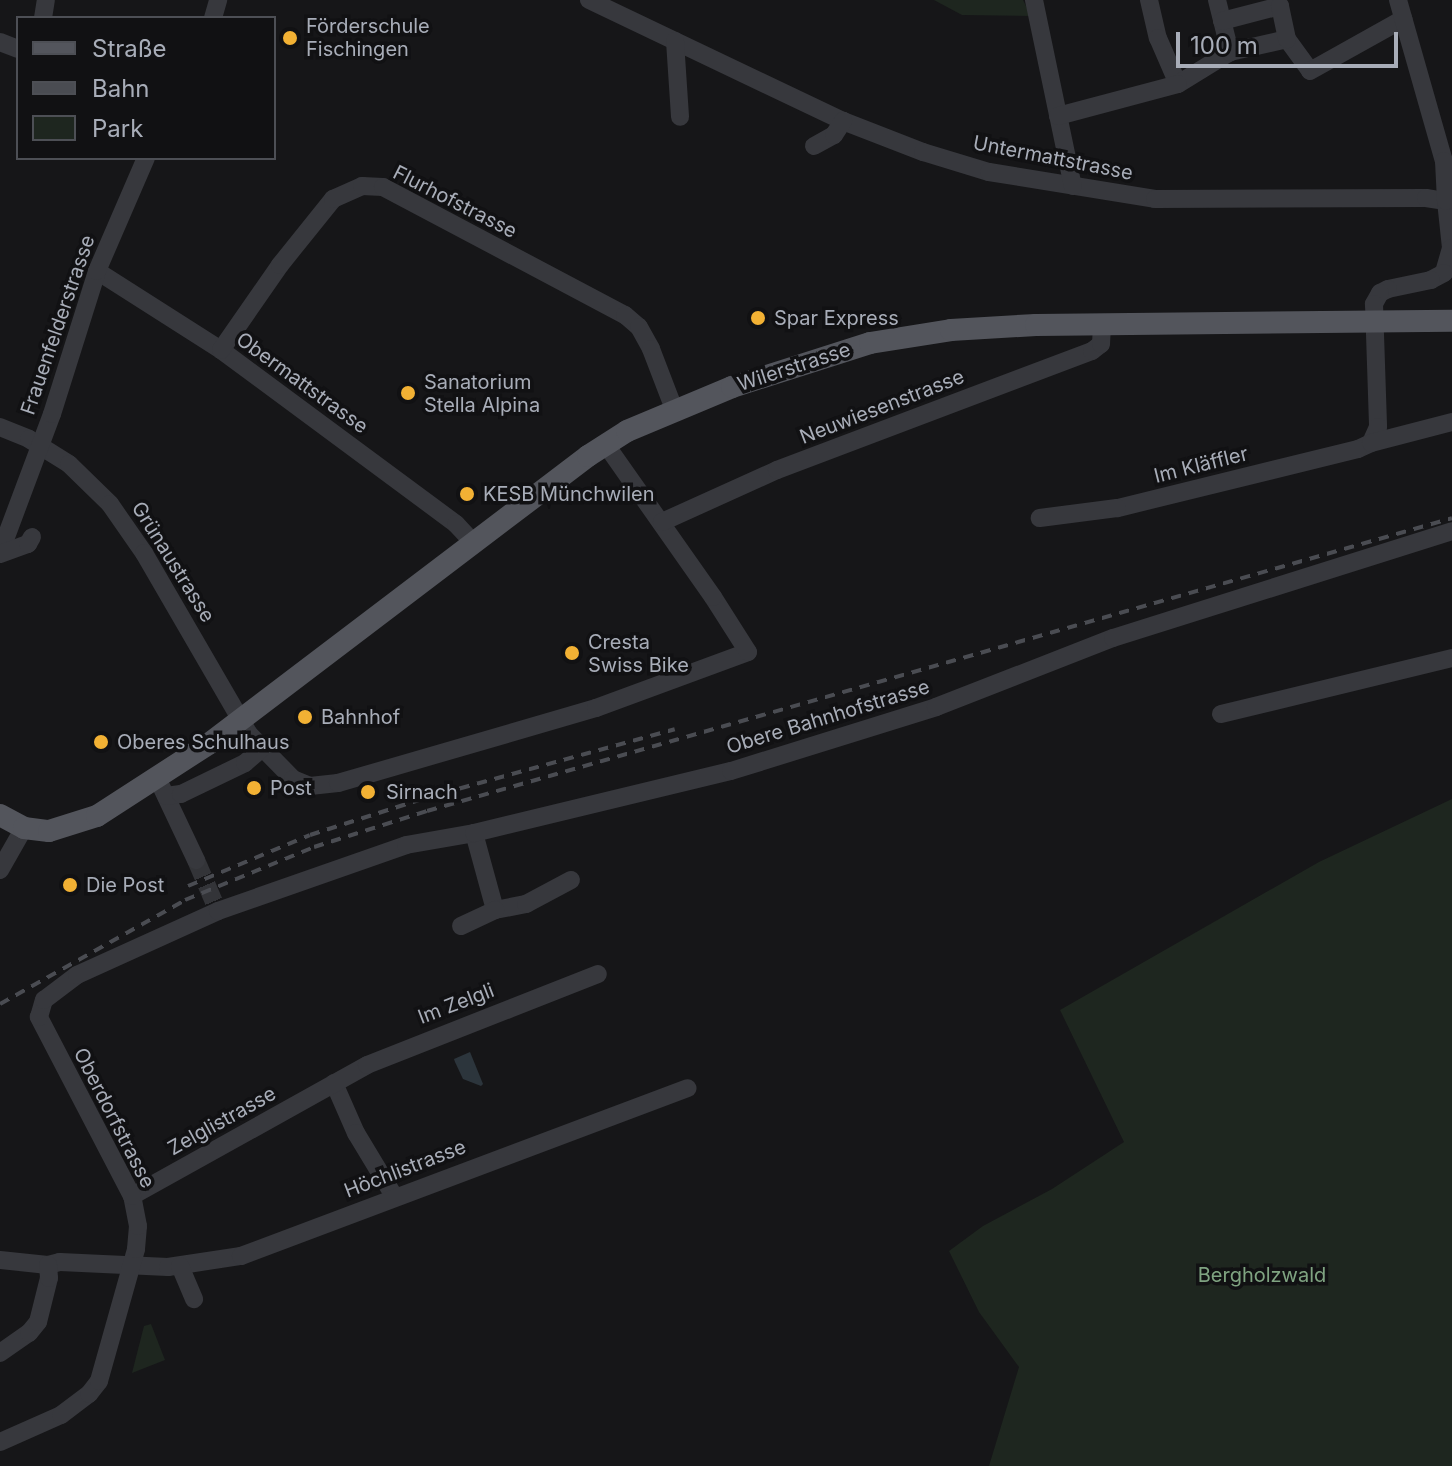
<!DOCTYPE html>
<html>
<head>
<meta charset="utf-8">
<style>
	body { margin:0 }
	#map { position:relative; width:1452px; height:1466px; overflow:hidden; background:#161618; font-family:Inter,sans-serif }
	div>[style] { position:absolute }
	.green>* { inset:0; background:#1e261f }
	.water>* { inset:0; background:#2c353c }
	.minor-tunnel>* { height:18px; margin-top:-9px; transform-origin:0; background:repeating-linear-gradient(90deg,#333438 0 18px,transparent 0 27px) }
	.minor>* { height:18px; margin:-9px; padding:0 9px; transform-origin:9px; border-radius:9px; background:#37383d }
	.major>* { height:22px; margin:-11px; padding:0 11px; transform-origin:11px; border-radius:11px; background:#53555c }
	.rail>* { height:4px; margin-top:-2px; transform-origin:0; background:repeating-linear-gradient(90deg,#4a4c52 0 10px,transparent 0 18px) }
	.dots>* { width:22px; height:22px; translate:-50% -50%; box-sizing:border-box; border:4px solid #111113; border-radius:50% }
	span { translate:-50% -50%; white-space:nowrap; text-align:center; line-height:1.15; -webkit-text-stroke:7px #111113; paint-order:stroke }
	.poi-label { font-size:20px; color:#a8adb8 }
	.left { translate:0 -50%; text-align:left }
	.street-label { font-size:20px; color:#a8adb8 }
	.park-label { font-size:20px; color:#7fa381 }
	.legend { position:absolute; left:16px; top:16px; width:260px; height:144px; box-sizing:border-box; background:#111113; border:2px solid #4d4f55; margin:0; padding:10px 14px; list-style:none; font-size:24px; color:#a8adb8 }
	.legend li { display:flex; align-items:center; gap:16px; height:40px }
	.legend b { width:40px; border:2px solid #4d4f55 }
	.scale { position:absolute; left:1176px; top:32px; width:222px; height:36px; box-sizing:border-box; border:4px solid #a8adb8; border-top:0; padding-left:10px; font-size:24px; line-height:28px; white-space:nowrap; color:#a8adb8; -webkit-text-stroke:6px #111113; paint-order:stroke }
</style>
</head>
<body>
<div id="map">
	<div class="green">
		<div style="clip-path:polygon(934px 0,1023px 0,1031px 16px,962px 15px)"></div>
		<div style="clip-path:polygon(1452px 799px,1452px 1466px,989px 1466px,1019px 1367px,979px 1312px,949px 1251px,983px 1226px,1052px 1189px,1124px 1142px,1060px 1010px,1319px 862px)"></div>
		<div style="clip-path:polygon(151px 1324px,165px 1360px,132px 1373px,144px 1326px)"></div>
	</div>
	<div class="water">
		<div style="clip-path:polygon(470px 1052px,483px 1084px,481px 1086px,463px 1079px,455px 1062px,454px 1059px)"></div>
	</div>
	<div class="minor-tunnel">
		<div style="left:196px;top:860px;width:46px;rotate:66.8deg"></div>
	</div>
	<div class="minor">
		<div style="left:589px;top:0;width:281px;rotate:25.5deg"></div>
		<div style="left:843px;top:121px;width:86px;rotate:21.2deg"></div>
		<div style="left:923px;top:152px;width:69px;rotate:16.9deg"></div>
		<div style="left:989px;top:172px;width:168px;rotate:9.2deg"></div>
		<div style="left:1155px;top:199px;width:271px;rotate:-0.2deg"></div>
		<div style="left:1426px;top:198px;width:20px;rotate:9deg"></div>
		<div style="left:1446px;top:201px;width:47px;rotate:83.9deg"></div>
		<div style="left:1451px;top:248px;width:26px;rotate:106deg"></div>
		<div style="left:1444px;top:273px;width:15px;rotate:152deg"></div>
		<div style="left:1431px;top:280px;width:44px;rotate:168.2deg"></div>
		<div style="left:1388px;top:289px;width:9px;rotate:153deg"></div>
		<div style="left:1380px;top:293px;width:13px;rotate:119deg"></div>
		<div style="left:1374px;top:304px;width:123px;rotate:88.1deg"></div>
		<div style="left:1378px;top:427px;width:17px;rotate:114deg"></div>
		<div style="left:1371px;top:443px;width:14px;rotate:155deg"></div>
		<div style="left:1358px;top:449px;width:248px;rotate:166.2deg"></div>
		<div style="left:1117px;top:508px;width:78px;rotate:172.6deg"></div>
		<div style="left:1034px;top:0;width:190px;rotate:78.2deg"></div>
		<div style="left:1149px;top:0;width:39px;rotate:77deg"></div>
		<div style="left:1158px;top:38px;width:50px;rotate:66.5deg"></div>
		<div style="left:1178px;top:84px;width:61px;rotate:-31.6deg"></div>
		<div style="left:1217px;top:0;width:54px;rotate:76deg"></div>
		<div style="left:1230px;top:52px;width:58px;rotate:-12.8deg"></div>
		<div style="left:1287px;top:39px;width:39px;rotate:54deg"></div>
		<div style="left:1310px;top:71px;width:107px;rotate:-29.2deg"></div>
		<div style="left:1398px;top:0;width:167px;rotate:74.1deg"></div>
		<div style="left:1444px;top:161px;width:40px;rotate:87.1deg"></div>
		<div style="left:43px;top:18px;width:18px;rotate:-81deg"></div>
		<div style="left:213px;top:18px;width:19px;rotate:-74deg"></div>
		<div style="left:1222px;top:21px;width:60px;rotate:-14.5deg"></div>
		<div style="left:1280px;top:6px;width:34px;rotate:78deg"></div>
		<div style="left:675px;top:41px;width:76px;rotate:86.2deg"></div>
		<div style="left:0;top:42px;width:19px;rotate:21deg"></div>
		<div style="left:1058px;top:116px;width:124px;rotate:-14.9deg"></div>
		<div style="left:814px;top:146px;width:23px;rotate:-29deg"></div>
		<div style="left:834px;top:135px;width:17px;rotate:-57deg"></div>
		<div style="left:97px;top:271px;width:147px;rotate:32.5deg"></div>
		<div style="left:221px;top:350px;width:292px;rotate:36.5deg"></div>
		<div style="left:456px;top:524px;width:25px;rotate:47deg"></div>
		<div style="left:221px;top:350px;width:103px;rotate:-55.2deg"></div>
		<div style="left:280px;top:265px;width:85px;rotate:-51.2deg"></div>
		<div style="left:333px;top:199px;width:32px;rotate:-24deg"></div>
		<div style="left:362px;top:186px;width:21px;rotate:3deg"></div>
		<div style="left:383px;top:187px;width:274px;rotate:27.9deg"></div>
		<div style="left:625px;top:315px;width:18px;rotate:41deg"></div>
		<div style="left:639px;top:327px;width:25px;rotate:61deg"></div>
		<div style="left:651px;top:349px;width:64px;rotate:69deg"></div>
		<div style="left:0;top:427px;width:31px;rotate:22deg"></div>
		<div style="left:29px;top:439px;width:47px;rotate:32deg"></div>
		<div style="left:69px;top:464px;width:57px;rotate:44.3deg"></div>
		<div style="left:110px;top:504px;width:60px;rotate:55.2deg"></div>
		<div style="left:144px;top:553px;width:209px;rotate:59.9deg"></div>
		<div style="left:249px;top:734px;width:63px;rotate:45.6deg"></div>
		<div style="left:293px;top:779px;width:18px;rotate:22deg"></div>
		<div style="left:310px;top:786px;width:28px;rotate:-6deg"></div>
		<div style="left:338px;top:783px;width:269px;rotate:-16.2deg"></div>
		<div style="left:596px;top:708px;width:162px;rotate:-20.2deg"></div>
		<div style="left:748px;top:652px;width:65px;rotate:-122.5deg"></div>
		<div style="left:713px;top:597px;width:186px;rotate:-125.1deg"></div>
		<div style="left:1371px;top:443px;width:84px;rotate:-14.5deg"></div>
		<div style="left:662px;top:522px;width:126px;rotate:-24.3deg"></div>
		<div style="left:777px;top:470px;width:337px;rotate:-20.7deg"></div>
		<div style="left:1092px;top:351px;width:11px;rotate:-38deg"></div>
		<div style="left:1101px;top:344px;width:20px;rotate:-87deg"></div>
		<div style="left:0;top:553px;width:148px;rotate:-69.5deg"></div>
		<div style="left:52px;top:414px;width:150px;rotate:-72.5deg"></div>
		<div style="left:97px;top:271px;width:123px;rotate:-66.6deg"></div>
		<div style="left:0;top:554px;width:30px;rotate:-20deg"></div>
		<div style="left:28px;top:544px;width:8px;rotate:-60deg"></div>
		<div style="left:1221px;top:714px;width:238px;rotate:-13.6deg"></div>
		<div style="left:161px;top:786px;width:82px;rotate:64.7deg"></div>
		<div style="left:166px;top:796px;width:15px;rotate:-8deg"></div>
		<div style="left:181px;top:794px;width:71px;rotate:-25.8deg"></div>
		<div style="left:245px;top:763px;width:23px;rotate:-41deg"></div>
		<div style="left:474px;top:833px;width:80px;rotate:74.7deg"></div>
		<div style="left:495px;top:910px;width:32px;rotate:-11deg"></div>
		<div style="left:526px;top:904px;width:51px;rotate:-28.1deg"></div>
		<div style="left:0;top:870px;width:48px;rotate:-60.3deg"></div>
		<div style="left:461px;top:926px;width:38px;rotate:-25deg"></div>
		<div style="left:334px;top:1083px;width:55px;rotate:66.3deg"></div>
		<div style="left:356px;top:1133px;width:74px;rotate:58.9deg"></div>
		<div style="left:132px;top:1196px;width:269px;rotate:-29.1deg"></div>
		<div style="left:367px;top:1065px;width:248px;rotate:-21.5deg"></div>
		<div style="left:0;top:1260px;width:48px;rotate:5.9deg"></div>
		<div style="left:48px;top:1265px;width:12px;rotate:-14deg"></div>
		<div style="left:60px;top:1262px;width:108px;rotate:2.7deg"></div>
		<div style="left:168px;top:1267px;width:74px;rotate:-8.6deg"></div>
		<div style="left:241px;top:1256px;width:477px;rotate:-20.6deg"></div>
		<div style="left:180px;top:1266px;width:36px;rotate:67deg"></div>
		<div style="left:0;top:1353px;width:35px;rotate:-35deg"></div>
		<div style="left:29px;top:1333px;width:14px;rotate:-51deg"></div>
		<div style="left:38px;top:1322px;width:45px;rotate:-76deg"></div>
		<div style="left:49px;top:1278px;width:13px;rotate:-94deg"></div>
		<div style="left:0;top:1442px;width:67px;rotate:-23.9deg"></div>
		<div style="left:61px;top:1415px;width:35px;rotate:-37deg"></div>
		<div style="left:89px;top:1394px;width:16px;rotate:-52deg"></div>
		<div style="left:99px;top:1381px;width:137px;rotate:-74.3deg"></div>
		<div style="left:136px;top:1249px;width:23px;rotate:-85deg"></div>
		<div style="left:138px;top:1226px;width:31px;rotate:-101deg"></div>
		<div style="left:132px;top:1196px;width:202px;rotate:-117.5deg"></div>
		<div style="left:39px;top:1017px;width:18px;rotate:-74deg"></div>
		<div style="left:44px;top:1000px;width:41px;rotate:-37.1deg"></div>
		<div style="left:77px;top:975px;width:155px;rotate:-24.4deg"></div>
		<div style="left:218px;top:911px;width:199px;rotate:-19.3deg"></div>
		<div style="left:406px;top:845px;width:69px;rotate:-10deg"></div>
		<div style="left:474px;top:833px;width:264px;rotate:-13.6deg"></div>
		<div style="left:731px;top:771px;width:215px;rotate:-17.3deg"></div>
		<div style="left:936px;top:707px;width:190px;rotate:-21.3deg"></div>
		<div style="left:1113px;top:638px;width:355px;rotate:-17.5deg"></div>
	</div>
	<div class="major">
		<div style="left:0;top:815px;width:27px;rotate:28deg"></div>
		<div style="left:24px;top:828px;width:25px;rotate:7deg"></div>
		<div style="left:49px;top:831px;width:50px;rotate:-17.4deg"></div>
		<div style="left:97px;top:816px;width:135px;rotate:-32.9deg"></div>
		<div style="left:210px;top:743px;width:475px;rotate:-37.2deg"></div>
		<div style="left:588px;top:456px;width:46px;rotate:-32.7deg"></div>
		<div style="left:627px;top:431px;width:114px;rotate:-22.7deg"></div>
		<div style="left:732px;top:387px;width:145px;rotate:-17.7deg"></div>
		<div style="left:870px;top:343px;width:82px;rotate:-9.1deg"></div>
		<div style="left:951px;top:330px;width:85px;rotate:-3.4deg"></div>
		<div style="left:1036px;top:325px;width:416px;rotate:-0.6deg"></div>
	</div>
	<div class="rail">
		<div style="left:188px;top:886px;width:132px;rotate:-22.7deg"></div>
		<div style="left:310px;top:835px;width:121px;rotate:-17.8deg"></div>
		<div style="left:425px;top:798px;width:259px;rotate:-15.4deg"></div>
		<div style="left:0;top:1004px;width:212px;rotate:-29.3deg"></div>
		<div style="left:185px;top:900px;width:139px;rotate:-22.3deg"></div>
		<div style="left:314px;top:847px;width:119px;rotate:-17.7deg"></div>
		<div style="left:427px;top:811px;width:1066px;rotate:-15.95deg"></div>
	</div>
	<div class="dots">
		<div style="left:290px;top:38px;background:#f2b134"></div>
		<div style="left:758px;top:318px;background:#f2b134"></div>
		<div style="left:408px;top:393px;background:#f2b134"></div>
		<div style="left:467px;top:494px;background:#f2b134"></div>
		<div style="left:572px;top:653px;background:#f2b134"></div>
		<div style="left:305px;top:717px;background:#f2b134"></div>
		<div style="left:101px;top:742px;background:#f2b134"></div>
		<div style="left:254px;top:788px;background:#f2b134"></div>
		<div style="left:368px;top:792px;background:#f2b134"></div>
		<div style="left:70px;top:885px;background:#f2b134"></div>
	</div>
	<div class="poi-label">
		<span class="left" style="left:306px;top:38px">Förderschule<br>Fischingen</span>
		<span class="left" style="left:774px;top:318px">Spar Express</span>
		<span class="left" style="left:424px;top:394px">Sanatorium<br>Stella Alpina</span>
		<span class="left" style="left:483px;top:494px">KESB Münchwilen</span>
		<span class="left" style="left:588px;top:654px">Cresta<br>Swiss Bike</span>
		<span class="left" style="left:321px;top:717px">Bahnhof</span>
		<span class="left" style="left:117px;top:742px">Oberes Schulhaus</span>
		<span class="left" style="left:270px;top:788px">Post</span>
		<span class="left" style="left:386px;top:792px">Sirnach</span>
		<span class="left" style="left:86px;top:885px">Die Post</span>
	</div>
	<div class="street-label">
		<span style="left:1053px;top:158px;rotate:11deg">Untermattstrasse</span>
		<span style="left:455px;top:202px;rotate:27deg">Flurhofstrasse</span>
		<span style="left:58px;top:325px;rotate:-71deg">Frauenfelderstrasse</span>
		<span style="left:794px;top:367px;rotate:-18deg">Wilerstrasse</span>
		<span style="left:302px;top:383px;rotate:36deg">Obermattstrasse</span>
		<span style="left:882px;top:407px;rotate:-21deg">Neuwiesenstrasse</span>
		<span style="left:1201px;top:465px;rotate:-14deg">Im Kläffler</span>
		<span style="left:173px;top:562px;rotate:58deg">Grünaustrasse</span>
		<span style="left:828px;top:717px;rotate:-17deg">Obere Bahnhofstrasse</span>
		<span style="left:456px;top:1004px;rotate:-21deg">Im Zelgli</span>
		<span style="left:114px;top:1118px;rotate:63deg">Oberdorfstrasse</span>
		<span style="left:222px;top:1121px;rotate:-29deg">Zelglistrasse</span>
		<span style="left:405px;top:1169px;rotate:-21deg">Höchlistrasse</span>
	</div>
	<div class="park-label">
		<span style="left:1262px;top:1275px">Bergholzwald</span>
	</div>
	<ul class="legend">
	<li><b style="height:10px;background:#53555c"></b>Straße</li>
	<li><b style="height:10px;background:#4a4c52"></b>Bahn</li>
	<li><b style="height:22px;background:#1e261f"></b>Park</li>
	</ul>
	<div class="scale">100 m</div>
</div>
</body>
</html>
